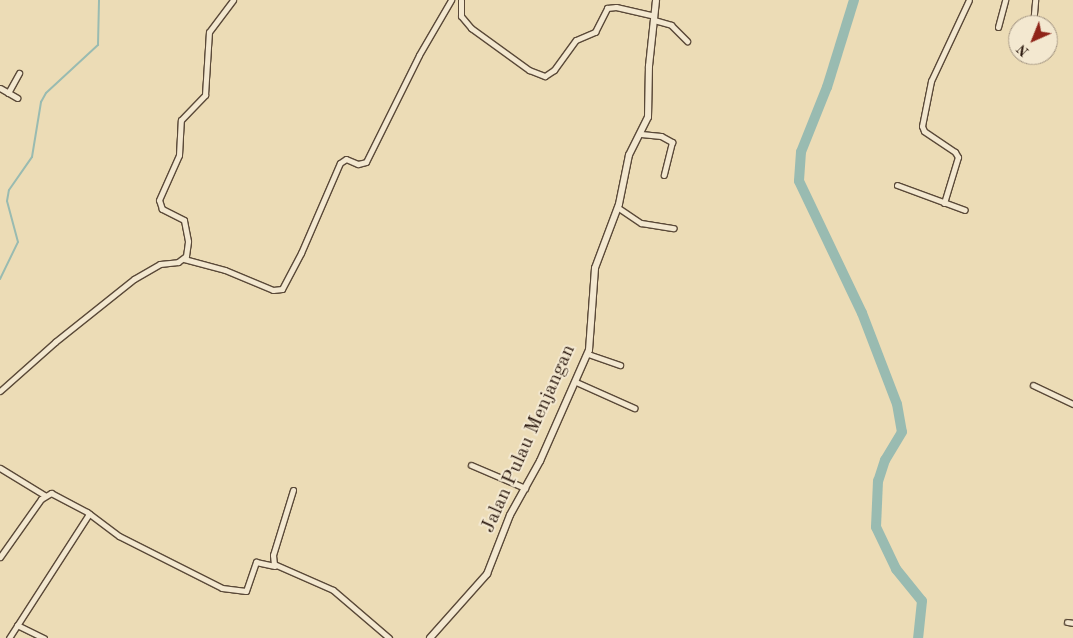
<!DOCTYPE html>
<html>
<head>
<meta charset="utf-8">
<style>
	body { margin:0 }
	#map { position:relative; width:1073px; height:638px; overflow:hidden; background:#ecdcb6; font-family:"Old Standard TT",serif }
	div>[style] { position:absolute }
	.stream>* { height:2px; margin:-1px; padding:0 1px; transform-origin:1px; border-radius:1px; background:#99bbb1 }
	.river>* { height:10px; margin:-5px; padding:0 5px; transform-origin:5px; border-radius:5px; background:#99bbb1 }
	.roads { filter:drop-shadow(1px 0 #5a4938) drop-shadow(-1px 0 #5a4938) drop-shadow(0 1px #5a4938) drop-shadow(0 -1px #5a4938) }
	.minor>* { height:5px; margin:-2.5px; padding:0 2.5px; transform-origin:2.5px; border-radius:2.5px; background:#f3e8d0 }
	.tertiary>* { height:6px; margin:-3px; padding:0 3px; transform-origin:3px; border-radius:3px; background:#f3e8d0 }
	span { translate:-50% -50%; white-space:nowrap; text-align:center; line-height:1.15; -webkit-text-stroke:4px #f3e8d0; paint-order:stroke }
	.street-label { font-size:20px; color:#2a180e }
	.north { position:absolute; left:1008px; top:15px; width:50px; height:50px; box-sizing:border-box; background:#f3e8d0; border:1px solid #a39582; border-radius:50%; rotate:224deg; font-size:14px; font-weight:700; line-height:20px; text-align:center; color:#2a180e }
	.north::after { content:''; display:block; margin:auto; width:18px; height:22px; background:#8f2418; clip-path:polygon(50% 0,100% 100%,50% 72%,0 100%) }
</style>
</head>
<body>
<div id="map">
	<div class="stream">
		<div style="left:0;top:279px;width:41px;rotate:-64.1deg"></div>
		<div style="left:18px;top:242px;width:42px;rotate:-105deg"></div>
		<div style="left:7px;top:201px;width:11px;rotate:-80deg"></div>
		<div style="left:9px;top:190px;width:40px;rotate:-55.1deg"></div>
		<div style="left:32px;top:157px;width:56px;rotate:-80.7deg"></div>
		<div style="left:41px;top:102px;width:10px;rotate:-61deg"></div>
		<div style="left:46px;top:93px;width:71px;rotate:-42.7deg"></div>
		<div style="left:98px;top:45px;width:45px;rotate:-88.7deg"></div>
	</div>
	<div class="river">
		<div style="left:854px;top:0;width:91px;rotate:107.2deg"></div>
		<div style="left:827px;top:87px;width:70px;rotate:111.8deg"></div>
		<div style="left:801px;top:152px;width:29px;rotate:94deg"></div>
		<div style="left:799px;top:181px;width:146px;rotate:64.5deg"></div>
		<div style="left:862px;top:313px;width:97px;rotate:69deg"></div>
		<div style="left:897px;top:404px;width:28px;rotate:80deg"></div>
		<div style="left:902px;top:432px;width:33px;rotate:121deg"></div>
		<div style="left:885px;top:460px;width:22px;rotate:108deg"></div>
		<div style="left:878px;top:481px;width:46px;rotate:92.5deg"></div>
		<div style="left:876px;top:527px;width:47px;rotate:64.5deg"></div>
		<div style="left:896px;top:569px;width:41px;rotate:50.9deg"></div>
		<div style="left:922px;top:601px;width:37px;rotate:96deg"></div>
	</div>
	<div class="roads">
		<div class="minor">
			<div style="left:461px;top:0;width:16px;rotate:90deg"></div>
			<div style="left:461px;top:16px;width:16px;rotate:50deg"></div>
			<div style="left:471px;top:28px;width:72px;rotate:35.9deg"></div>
			<div style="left:529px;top:70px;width:17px;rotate:21deg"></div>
			<div style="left:545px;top:76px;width:11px;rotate:-34deg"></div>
			<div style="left:554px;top:70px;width:37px;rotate:-54deg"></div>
			<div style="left:576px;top:40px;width:21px;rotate:-23deg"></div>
			<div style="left:595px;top:32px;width:27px;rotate:-63deg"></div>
			<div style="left:607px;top:8px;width:9px;rotate:-6deg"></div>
			<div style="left:616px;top:7px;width:39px;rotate:13deg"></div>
			<div style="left:654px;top:20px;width:18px;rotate:16deg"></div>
			<div style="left:671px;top:25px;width:23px;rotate:45deg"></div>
			<div style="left:1033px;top:25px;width:25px;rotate:-85deg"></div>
			<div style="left:998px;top:27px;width:28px;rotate:-75deg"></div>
			<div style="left:0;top:88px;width:20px;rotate:30deg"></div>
			<div style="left:8px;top:93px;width:23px;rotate:-61deg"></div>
			<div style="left:641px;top:134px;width:20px;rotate:6deg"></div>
			<div style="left:661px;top:136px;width:13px;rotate:29deg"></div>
			<div style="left:672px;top:142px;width:34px;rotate:104deg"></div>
			<div style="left:897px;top:185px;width:72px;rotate:20.2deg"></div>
			<div style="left:944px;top:203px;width:48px;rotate:-73.1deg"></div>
			<div style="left:958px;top:157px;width:6px;rotate:-121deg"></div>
			<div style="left:955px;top:152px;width:37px;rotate:-146deg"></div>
			<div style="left:924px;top:131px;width:5px;rotate:-112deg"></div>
			<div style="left:922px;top:126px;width:46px;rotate:-78.7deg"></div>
			<div style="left:931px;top:81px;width:89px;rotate:-64.9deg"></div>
			<div style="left:617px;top:207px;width:29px;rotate:34deg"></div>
			<div style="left:641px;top:223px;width:33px;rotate:9deg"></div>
			<div style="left:184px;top:259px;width:42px;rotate:15deg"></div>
			<div style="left:225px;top:270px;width:52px;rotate:22.6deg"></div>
			<div style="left:273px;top:290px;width:9px;rotate:-6deg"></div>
			<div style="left:282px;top:289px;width:41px;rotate:-62.2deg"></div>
			<div style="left:301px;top:253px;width:98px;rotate:-66.6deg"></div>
			<div style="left:340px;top:163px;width:7px;rotate:-34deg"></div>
			<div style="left:346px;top:159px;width:13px;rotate:23deg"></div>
			<div style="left:358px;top:164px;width:8px;rotate:-14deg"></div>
			<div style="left:366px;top:162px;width:119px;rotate:-63.6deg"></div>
			<div style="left:419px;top:55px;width:64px;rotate:-59.8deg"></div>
			<div style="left:588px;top:354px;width:34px;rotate:19deg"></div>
			<div style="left:576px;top:382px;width:64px;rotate:24.1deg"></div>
			<div style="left:1033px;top:385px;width:44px;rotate:25.4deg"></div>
			<div style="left:0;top:391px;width:74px;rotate:-41.7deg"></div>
			<div style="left:55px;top:342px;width:101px;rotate:-38.6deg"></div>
			<div style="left:134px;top:279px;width:30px;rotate:-30deg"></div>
			<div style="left:160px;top:264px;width:18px;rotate:-6deg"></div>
			<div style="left:178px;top:262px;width:10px;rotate:-37deg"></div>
			<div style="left:186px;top:256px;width:15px;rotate:-82deg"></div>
			<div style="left:188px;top:241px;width:21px;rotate:-101deg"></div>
			<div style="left:184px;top:220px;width:25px;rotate:-153deg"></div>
			<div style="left:162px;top:209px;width:9px;rotate:-108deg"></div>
			<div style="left:159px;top:200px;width:49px;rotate:-66deg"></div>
			<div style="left:179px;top:155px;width:35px;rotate:-87deg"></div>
			<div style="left:181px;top:120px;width:35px;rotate:-46deg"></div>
			<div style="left:205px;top:95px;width:63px;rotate:-86.4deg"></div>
			<div style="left:209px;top:32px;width:40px;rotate:-53deg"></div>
			<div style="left:471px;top:465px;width:59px;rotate:23.1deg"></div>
			<div style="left:0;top:468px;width:52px;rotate:31.5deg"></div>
			<div style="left:293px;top:490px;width:68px;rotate:107.1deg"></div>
			<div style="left:273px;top:555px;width:9px;rotate:84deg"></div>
			<div style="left:274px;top:564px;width:64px;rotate:23.8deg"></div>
			<div style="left:333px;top:590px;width:74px;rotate:40.6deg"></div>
			<div style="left:0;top:557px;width:71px;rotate:-54.7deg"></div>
			<div style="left:41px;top:499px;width:12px;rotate:-31deg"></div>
			<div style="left:51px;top:493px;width:41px;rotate:27.8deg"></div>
			<div style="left:87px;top:512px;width:40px;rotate:37deg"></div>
			<div style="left:119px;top:536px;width:115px;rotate:26.8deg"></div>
			<div style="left:222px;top:588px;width:24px;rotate:7deg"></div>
			<div style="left:246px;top:591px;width:31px;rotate:-71deg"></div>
			<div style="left:256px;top:562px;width:19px;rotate:12deg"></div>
			<div style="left:1067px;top:622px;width:6px;rotate:9deg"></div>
			<div style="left:17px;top:625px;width:30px;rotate:26deg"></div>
			<div style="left:9px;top:638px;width:148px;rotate:-57.2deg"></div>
		</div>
		<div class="tertiary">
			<div style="left:430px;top:638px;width:86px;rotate:-48.3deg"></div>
			<div style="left:487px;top:574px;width:63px;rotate:-68.7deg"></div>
			<div style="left:510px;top:515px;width:62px;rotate:-60.9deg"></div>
			<div style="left:540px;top:461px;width:121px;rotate:-66.2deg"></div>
			<div style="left:589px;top:350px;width:82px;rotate:-85.8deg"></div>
			<div style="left:595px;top:268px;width:68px;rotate:-69.4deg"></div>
			<div style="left:619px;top:204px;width:50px;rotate:-78.5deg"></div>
			<div style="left:629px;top:155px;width:42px;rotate:-63.4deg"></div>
			<div style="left:648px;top:117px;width:51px;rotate:-88.9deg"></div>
			<div style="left:649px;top:66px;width:66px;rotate:-83.9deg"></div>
		</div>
	</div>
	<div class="street-label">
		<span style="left:529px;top:439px;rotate:-66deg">Jalan Pulau Menjangan</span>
	</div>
	<div class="north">N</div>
</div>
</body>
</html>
